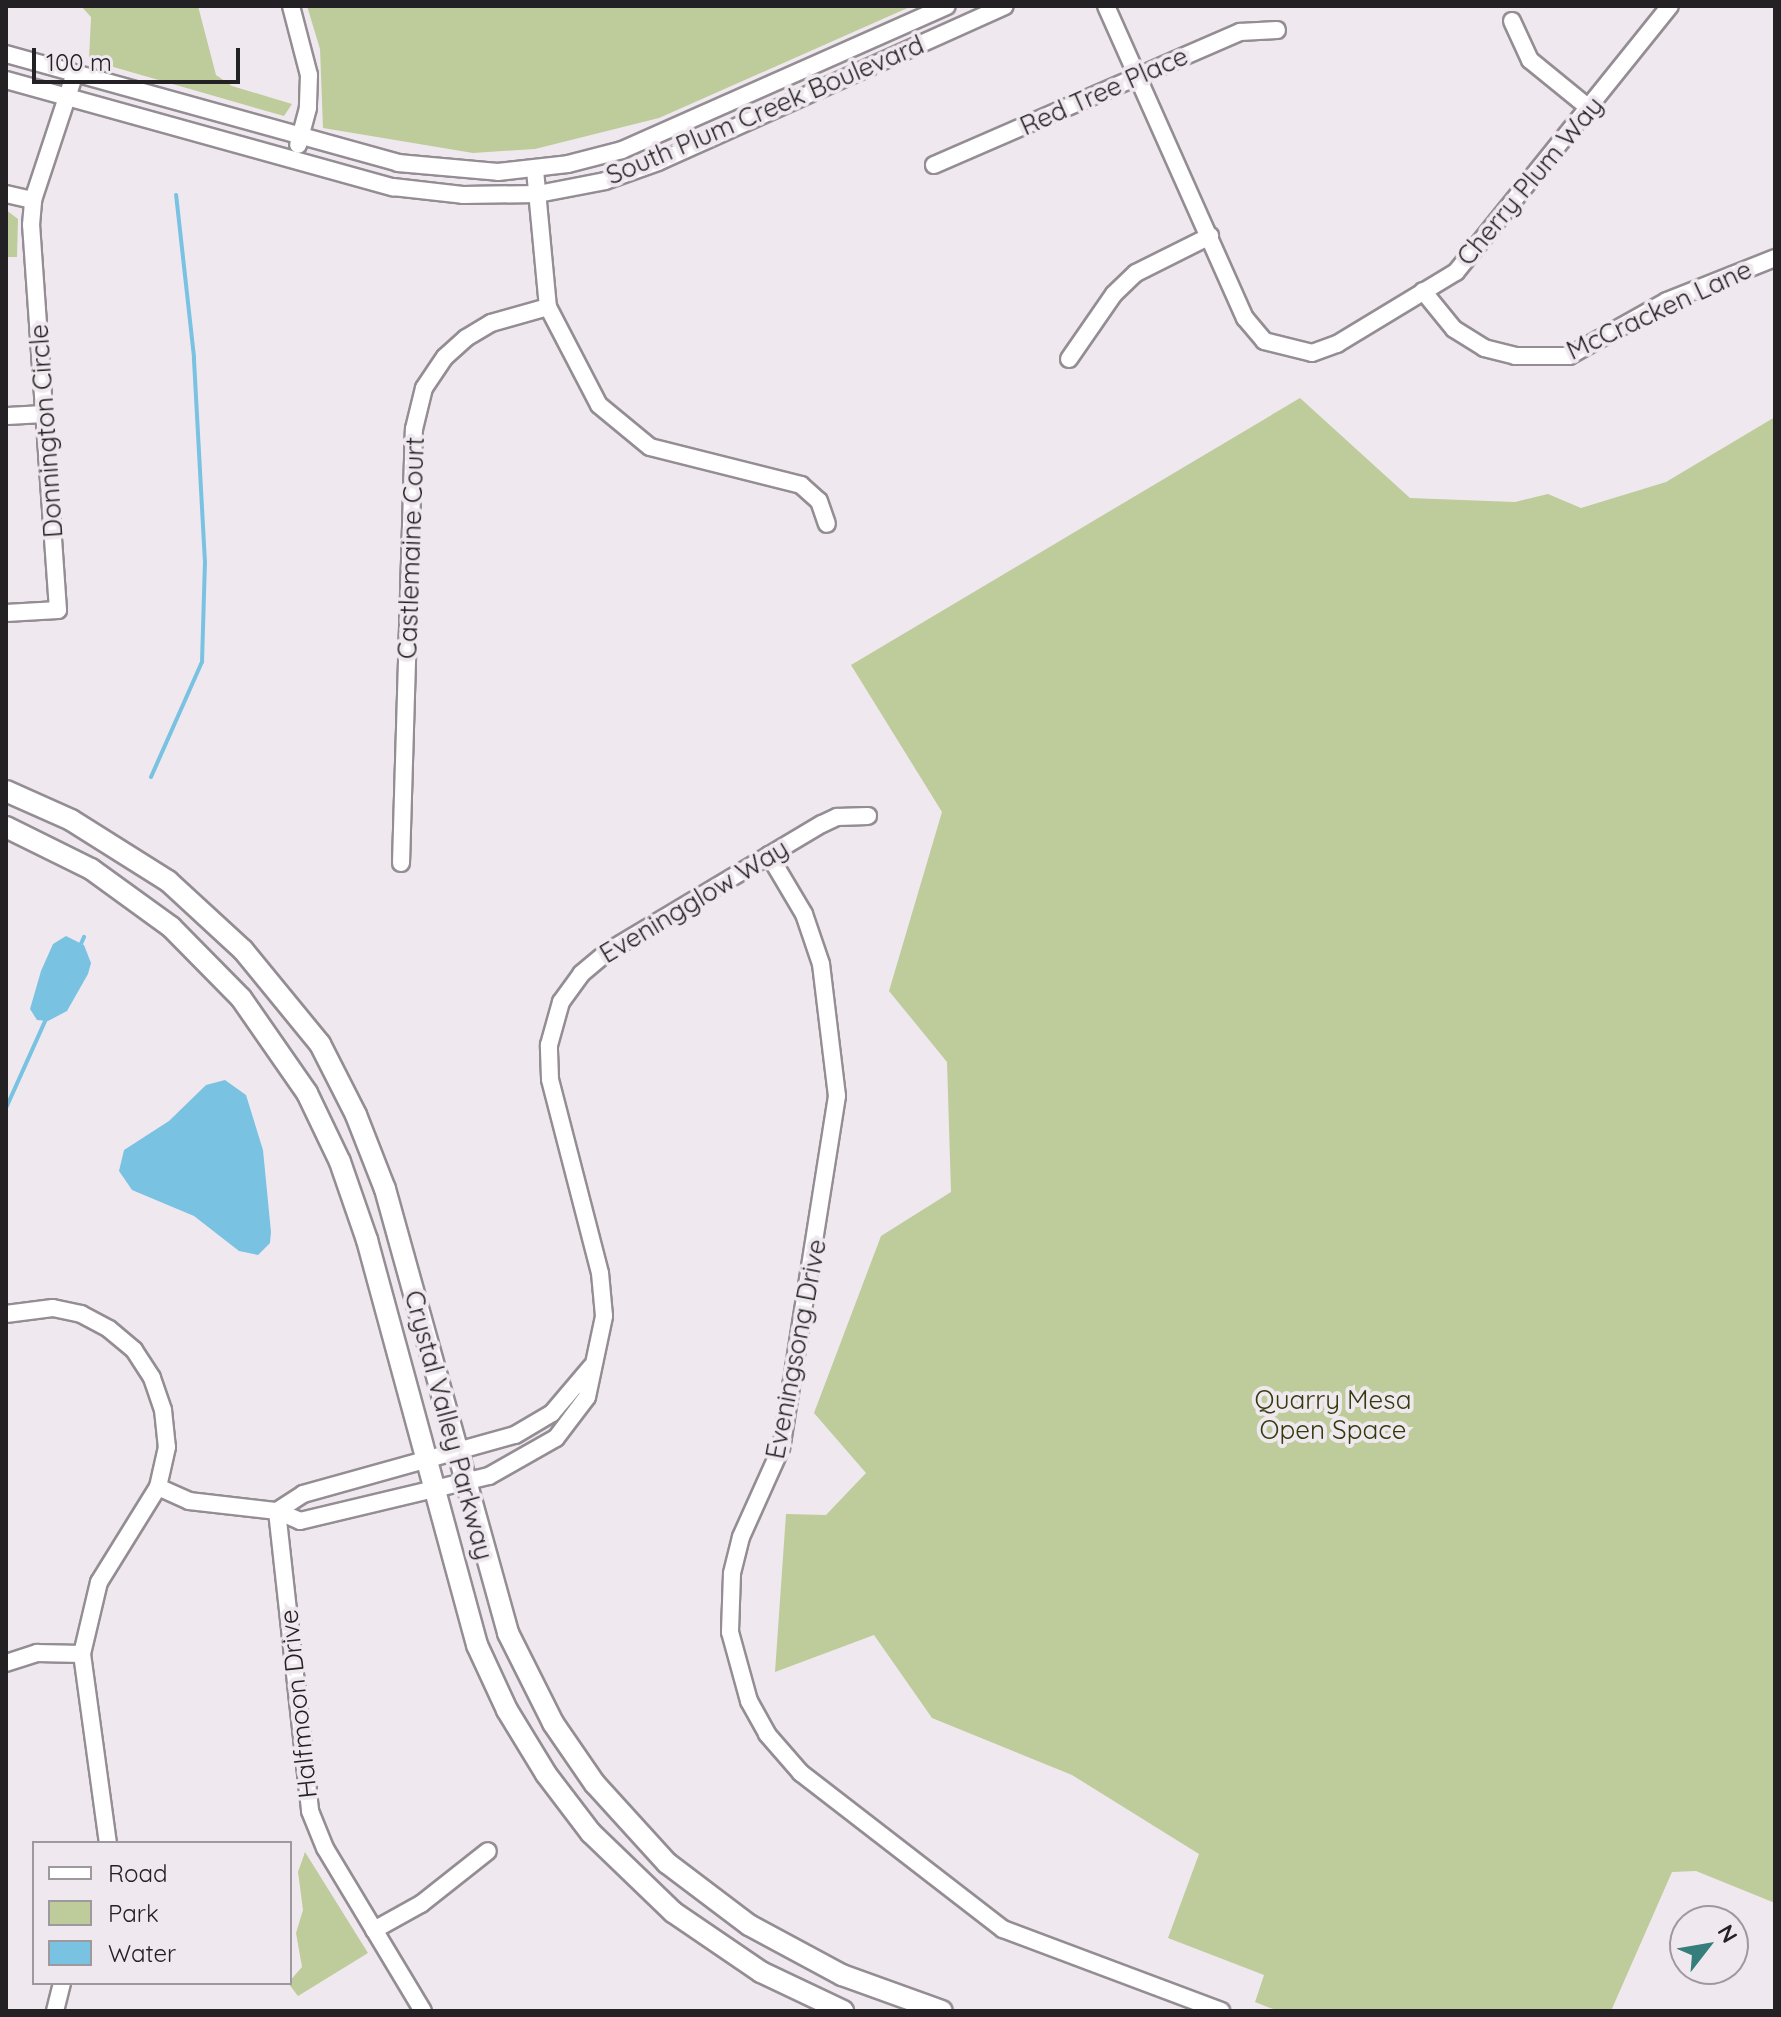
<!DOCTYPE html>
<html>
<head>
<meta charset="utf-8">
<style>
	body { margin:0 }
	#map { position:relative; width:1781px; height:2017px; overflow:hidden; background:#efe9ef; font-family:Quicksand,sans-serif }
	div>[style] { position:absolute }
	.green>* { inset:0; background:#becb9b }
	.water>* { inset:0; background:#79c2e2 }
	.stream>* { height:4px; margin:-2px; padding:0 2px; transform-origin:2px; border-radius:2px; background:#79c2e2 }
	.roads { filter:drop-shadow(2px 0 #948e94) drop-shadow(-2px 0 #948e94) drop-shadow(0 2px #948e94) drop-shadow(0 -2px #948e94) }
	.minor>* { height:16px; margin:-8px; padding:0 8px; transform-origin:8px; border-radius:8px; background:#fff }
	.major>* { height:20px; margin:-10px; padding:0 10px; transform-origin:10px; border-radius:10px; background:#fff }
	span { translate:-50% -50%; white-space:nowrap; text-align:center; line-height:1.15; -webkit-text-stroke:8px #efe9ef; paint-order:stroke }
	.street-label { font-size:26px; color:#242124 }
	.park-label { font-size:26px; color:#323b0b }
	.frame { position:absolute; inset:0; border:8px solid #242124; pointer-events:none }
	.legend { position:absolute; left:32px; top:1841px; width:260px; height:144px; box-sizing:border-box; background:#efe9ef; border:2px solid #9e999e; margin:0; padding:10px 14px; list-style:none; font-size:24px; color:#242124 }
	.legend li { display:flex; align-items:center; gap:16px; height:40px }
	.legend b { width:40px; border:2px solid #9e999e }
	.north { position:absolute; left:1669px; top:1905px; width:80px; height:80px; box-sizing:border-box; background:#efe9ef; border:2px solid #9e999e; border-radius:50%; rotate:59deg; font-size:22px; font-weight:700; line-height:32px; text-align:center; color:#242124 }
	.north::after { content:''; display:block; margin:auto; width:28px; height:36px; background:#367e7c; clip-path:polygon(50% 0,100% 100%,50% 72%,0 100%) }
	.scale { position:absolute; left:32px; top:48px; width:208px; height:36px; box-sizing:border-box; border:4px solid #242124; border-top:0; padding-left:10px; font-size:24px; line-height:28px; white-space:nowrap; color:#242124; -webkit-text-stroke:6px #efe9ef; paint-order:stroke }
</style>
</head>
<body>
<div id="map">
	<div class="green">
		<div style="clip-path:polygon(81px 6px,198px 6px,216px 75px,232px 86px,292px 104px,284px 116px,89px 60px,91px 17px)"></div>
		<div style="clip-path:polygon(307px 6px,912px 6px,659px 118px,535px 149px,473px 153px,323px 128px,320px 49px)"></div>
		<div style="clip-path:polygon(6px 210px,18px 219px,17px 257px,6px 257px)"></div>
		<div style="clip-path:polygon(1300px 398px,1410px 498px,1515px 502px,1548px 494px,1581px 508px,1666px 482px,1775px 417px,1775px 1903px,1696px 1871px,1672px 1872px,1611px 2011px,1278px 2011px,1255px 2002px,1264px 1975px,1168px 1938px,1199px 1854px,1072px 1775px,932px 1718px,874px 1635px,775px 1672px,786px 1514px,826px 1515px,866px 1473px,814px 1413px,881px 1236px,951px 1192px,947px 1062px,889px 991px,942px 812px,851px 665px)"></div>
		<div style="clip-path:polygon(305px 1852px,368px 1953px,298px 1996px,288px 1983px,302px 1967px,296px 1933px,303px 1910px,298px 1872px)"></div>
	</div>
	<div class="water">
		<div style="clip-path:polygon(66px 936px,84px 945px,91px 963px,88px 974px,67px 1011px,48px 1021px,37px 1020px,30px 1009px,41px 971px,53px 944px)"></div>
		<div style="clip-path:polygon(225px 1080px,246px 1095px,263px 1150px,271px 1232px,270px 1243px,258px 1255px,239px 1251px,194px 1216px,132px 1190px,119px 1171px,124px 1150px,169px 1121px,206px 1085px)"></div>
	</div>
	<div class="stream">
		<div style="left:151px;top:777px;width:126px;rotate:-66.1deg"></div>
		<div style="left:202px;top:662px;width:99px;rotate:-88.3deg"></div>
		<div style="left:205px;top:563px;width:206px;rotate:-93.1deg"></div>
		<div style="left:194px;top:357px;width:163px;rotate:-96.3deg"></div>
		<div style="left:80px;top:946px;width:10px;rotate:-66deg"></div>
		<div style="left:6px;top:1108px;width:98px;rotate:-65.8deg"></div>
	</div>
	<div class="roads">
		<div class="minor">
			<div style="left:291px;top:6px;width:71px;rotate:75.4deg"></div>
			<div style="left:309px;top:75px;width:33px;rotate:92deg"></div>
			<div style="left:308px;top:108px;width:38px;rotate:105deg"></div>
			<div style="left:1106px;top:6px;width:342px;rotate:66deg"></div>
			<div style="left:1245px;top:318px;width:30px;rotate:50deg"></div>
			<div style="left:1264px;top:341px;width:49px;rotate:14deg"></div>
			<div style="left:1312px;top:353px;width:27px;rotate:-20deg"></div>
			<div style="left:1337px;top:344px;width:139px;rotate:-31.2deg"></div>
			<div style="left:1456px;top:272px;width:341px;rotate:-51.2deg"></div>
			<div style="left:1512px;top:21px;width:43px;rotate:65.2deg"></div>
			<div style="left:1530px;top:60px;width:77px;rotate:39.2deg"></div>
			<div style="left:6px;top:54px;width:407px;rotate:15.5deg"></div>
			<div style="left:398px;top:163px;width:100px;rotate:5.1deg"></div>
			<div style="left:498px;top:172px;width:70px;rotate:-6.5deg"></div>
			<div style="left:568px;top:164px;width:56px;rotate:-14.5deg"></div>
			<div style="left:622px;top:150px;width:355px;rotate:-23.9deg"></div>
			<div style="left:6px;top:80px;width:402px;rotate:15.5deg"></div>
			<div style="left:393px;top:187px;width:70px;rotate:6.5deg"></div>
			<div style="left:463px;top:195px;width:75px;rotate:-0.8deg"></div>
			<div style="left:538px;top:194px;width:68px;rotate:-11deg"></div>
			<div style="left:605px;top:181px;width:56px;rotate:-19.7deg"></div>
			<div style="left:658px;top:162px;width:380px;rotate:-24.2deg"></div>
			<div style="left:934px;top:165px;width:334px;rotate:-23.5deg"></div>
			<div style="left:1240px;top:32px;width:37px;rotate:-3deg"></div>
			<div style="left:535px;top:170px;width:138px;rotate:84.6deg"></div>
			<div style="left:548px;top:307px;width:110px;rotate:62.5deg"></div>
			<div style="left:599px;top:405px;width:66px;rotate:39.5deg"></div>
			<div style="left:650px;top:447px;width:156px;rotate:14.1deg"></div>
			<div style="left:801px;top:485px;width:24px;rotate:42deg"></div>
			<div style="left:819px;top:501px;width:24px;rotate:71deg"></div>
			<div style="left:6px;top:194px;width:28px;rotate:13deg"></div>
			<div style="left:1423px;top:291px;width:49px;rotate:50.8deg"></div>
			<div style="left:1454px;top:329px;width:36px;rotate:32deg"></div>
			<div style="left:1484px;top:348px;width:32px;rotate:14deg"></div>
			<div style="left:1515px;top:356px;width:54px"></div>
			<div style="left:1569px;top:356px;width:112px;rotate:-29.3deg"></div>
			<div style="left:1667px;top:301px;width:116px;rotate:-21.7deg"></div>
			<div style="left:1069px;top:359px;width:79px;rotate:-55.3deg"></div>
			<div style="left:1114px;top:294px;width:30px;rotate:-44deg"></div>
			<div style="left:1136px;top:273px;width:83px;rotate:-26.6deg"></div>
			<div style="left:6px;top:416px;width:39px;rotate:-3deg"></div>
			<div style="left:6px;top:613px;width:52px;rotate:-3.3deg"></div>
			<div style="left:58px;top:610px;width:386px;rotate:-94deg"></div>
			<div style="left:31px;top:225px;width:25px;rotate:-85deg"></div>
			<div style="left:33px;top:200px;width:131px;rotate:-71.7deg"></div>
			<div style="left:769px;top:855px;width:69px;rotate:59.3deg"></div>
			<div style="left:804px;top:914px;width:53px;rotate:71.2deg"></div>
			<div style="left:821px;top:964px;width:133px;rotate:83.1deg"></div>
			<div style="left:837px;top:1096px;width:356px;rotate:99deg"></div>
			<div style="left:781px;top:1448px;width:98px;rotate:114.2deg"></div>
			<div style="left:741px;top:1537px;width:38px;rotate:104deg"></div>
			<div style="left:732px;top:1574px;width:58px;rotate:92deg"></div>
			<div style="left:730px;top:1632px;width:72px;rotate:74.6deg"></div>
			<div style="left:749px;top:1701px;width:38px;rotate:61deg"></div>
			<div style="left:767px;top:1734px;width:52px;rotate:48.9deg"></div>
			<div style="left:801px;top:1773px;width:255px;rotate:37.7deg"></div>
			<div style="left:1003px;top:1929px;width:233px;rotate:20.6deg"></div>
			<div style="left:401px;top:863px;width:434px;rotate:-88.3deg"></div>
			<div style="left:414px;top:429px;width:42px;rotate:-76.3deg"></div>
			<div style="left:424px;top:388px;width:37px;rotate:-56deg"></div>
			<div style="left:445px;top:357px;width:28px;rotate:-42deg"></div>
			<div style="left:466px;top:338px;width:29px;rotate:-31deg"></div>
			<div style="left:491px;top:323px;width:59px;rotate:-15.7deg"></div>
			<div style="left:6px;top:1314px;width:47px;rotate:-7.3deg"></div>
			<div style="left:53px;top:1308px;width:29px;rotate:12deg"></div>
			<div style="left:81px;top:1314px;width:32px;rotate:28deg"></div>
			<div style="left:109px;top:1329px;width:33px;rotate:40deg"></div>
			<div style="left:134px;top:1350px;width:33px;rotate:57deg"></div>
			<div style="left:152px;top:1378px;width:34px;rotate:71deg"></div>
			<div style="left:163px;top:1410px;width:37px;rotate:84deg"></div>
			<div style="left:167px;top:1447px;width:41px;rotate:102.7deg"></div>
			<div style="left:158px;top:1487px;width:112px;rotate:121.8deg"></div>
			<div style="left:99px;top:1582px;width:74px;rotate:103.3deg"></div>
			<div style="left:82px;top:1654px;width:191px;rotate:82.2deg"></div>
			<div style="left:158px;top:1487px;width:34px;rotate:24deg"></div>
			<div style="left:189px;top:1501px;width:89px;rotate:6.5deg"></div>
			<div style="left:277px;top:1511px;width:25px;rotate:23deg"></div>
			<div style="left:300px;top:1521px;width:194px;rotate:-13.4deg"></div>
			<div style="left:489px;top:1476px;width:77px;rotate:-29.6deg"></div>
			<div style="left:556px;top:1438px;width:51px;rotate:-52.9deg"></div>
			<div style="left:587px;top:1397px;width:83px;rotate:-78.1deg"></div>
			<div style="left:604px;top:1316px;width:43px;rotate:-95.3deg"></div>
			<div style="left:600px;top:1273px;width:200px;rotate:-104.5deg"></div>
			<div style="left:550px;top:1079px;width:34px;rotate:-92deg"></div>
			<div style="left:549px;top:1045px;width:45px;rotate:-74.4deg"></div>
			<div style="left:561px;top:1002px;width:34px;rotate:-54deg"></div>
			<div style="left:581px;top:974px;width:34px;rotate:-40deg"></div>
			<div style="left:607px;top:952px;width:250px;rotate:-30.8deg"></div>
			<div style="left:822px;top:824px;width:17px;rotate:-25deg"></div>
			<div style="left:837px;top:817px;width:31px;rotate:-2deg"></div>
			<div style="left:277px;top:1511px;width:302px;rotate:83.7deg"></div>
			<div style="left:310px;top:1811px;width:40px;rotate:68deg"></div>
			<div style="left:325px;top:1848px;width:190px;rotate:59deg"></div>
			<div style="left:277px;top:1511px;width:31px;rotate:-33deg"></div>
			<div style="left:303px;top:1494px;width:220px;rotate:-15.6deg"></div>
			<div style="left:515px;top:1435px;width:43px;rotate:-30.7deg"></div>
			<div style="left:552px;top:1413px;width:60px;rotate:-49.7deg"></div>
			<div style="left:6px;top:1663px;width:33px;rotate:-18deg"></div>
			<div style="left:37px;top:1653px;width:45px;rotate:1.3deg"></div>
			<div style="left:374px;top:1930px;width:54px;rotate:-29deg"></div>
			<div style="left:421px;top:1904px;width:85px;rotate:-38.3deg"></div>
			<div style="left:55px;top:2011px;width:29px;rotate:-76deg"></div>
		</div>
		<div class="major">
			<div style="left:6px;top:791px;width:71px;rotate:24deg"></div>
			<div style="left:71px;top:820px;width:115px;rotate:32.2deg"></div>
			<div style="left:168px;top:881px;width:102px;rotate:42.6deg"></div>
			<div style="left:243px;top:950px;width:122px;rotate:50.7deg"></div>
			<div style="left:320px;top:1044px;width:80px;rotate:63.1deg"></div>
			<div style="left:356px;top:1115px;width:79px;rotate:68.6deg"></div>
			<div style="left:385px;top:1189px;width:461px;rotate:74.5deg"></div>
			<div style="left:508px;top:1633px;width:101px;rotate:63.4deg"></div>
			<div style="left:553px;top:1723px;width:74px;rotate:55.5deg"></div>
			<div style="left:595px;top:1784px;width:107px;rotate:47.7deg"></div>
			<div style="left:667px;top:1863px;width:103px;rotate:37.1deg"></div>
			<div style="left:749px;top:1925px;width:106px;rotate:28.3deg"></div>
			<div style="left:842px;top:1975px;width:106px;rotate:19.8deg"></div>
			<div style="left:6px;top:827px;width:95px;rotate:26.3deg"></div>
			<div style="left:91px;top:869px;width:99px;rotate:35.9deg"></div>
			<div style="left:171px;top:927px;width:100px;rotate:45.4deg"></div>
			<div style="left:241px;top:998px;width:116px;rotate:55.2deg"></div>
			<div style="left:307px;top:1093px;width:76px;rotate:64.4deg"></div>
			<div style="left:340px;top:1162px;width:83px;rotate:70.9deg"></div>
			<div style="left:367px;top:1240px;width:420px;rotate:74.8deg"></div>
			<div style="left:477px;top:1645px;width:72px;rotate:65.2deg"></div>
			<div style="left:507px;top:1710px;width:75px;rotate:58.6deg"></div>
			<div style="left:546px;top:1774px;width:74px;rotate:52.7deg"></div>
			<div style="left:591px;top:1833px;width:114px;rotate:43.9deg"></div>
			<div style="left:673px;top:1912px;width:107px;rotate:34.3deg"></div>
			<div style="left:761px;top:1972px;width:91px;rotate:25.4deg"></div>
		</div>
	</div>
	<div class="street-label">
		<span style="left:1104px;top:91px;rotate:-24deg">Red Tree Place</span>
		<span style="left:765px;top:110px;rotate:-23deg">South Plum Creek Boulevard</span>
		<span style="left:1530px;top:181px;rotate:-50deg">Cherry Plum Way</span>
		<span style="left:1659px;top:310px;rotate:-25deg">McCracken Lane</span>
		<span style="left:46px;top:431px;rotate:-94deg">Donnington Circle</span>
		<span style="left:411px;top:548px;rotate:-88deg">Castlemaine Court</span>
		<span style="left:694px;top:901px;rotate:-31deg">Eveningglow Way</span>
		<span style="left:796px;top:1349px;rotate:-79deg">Eveningsong Drive</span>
		<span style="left:449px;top:1425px;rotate:75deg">Crystal Valley Parkway</span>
		<span style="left:298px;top:1704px;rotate:-96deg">Halfmoon Drive</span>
	</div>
	<div class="park-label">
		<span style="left:1333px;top:1415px">Quarry Mesa<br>Open Space</span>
	</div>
	<div class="frame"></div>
	<ul class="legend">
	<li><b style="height:10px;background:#fff"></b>Road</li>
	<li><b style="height:22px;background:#becb9b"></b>Park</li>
	<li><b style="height:22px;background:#79c2e2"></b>Water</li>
	</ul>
	<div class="north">N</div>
	<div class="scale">100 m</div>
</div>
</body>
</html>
